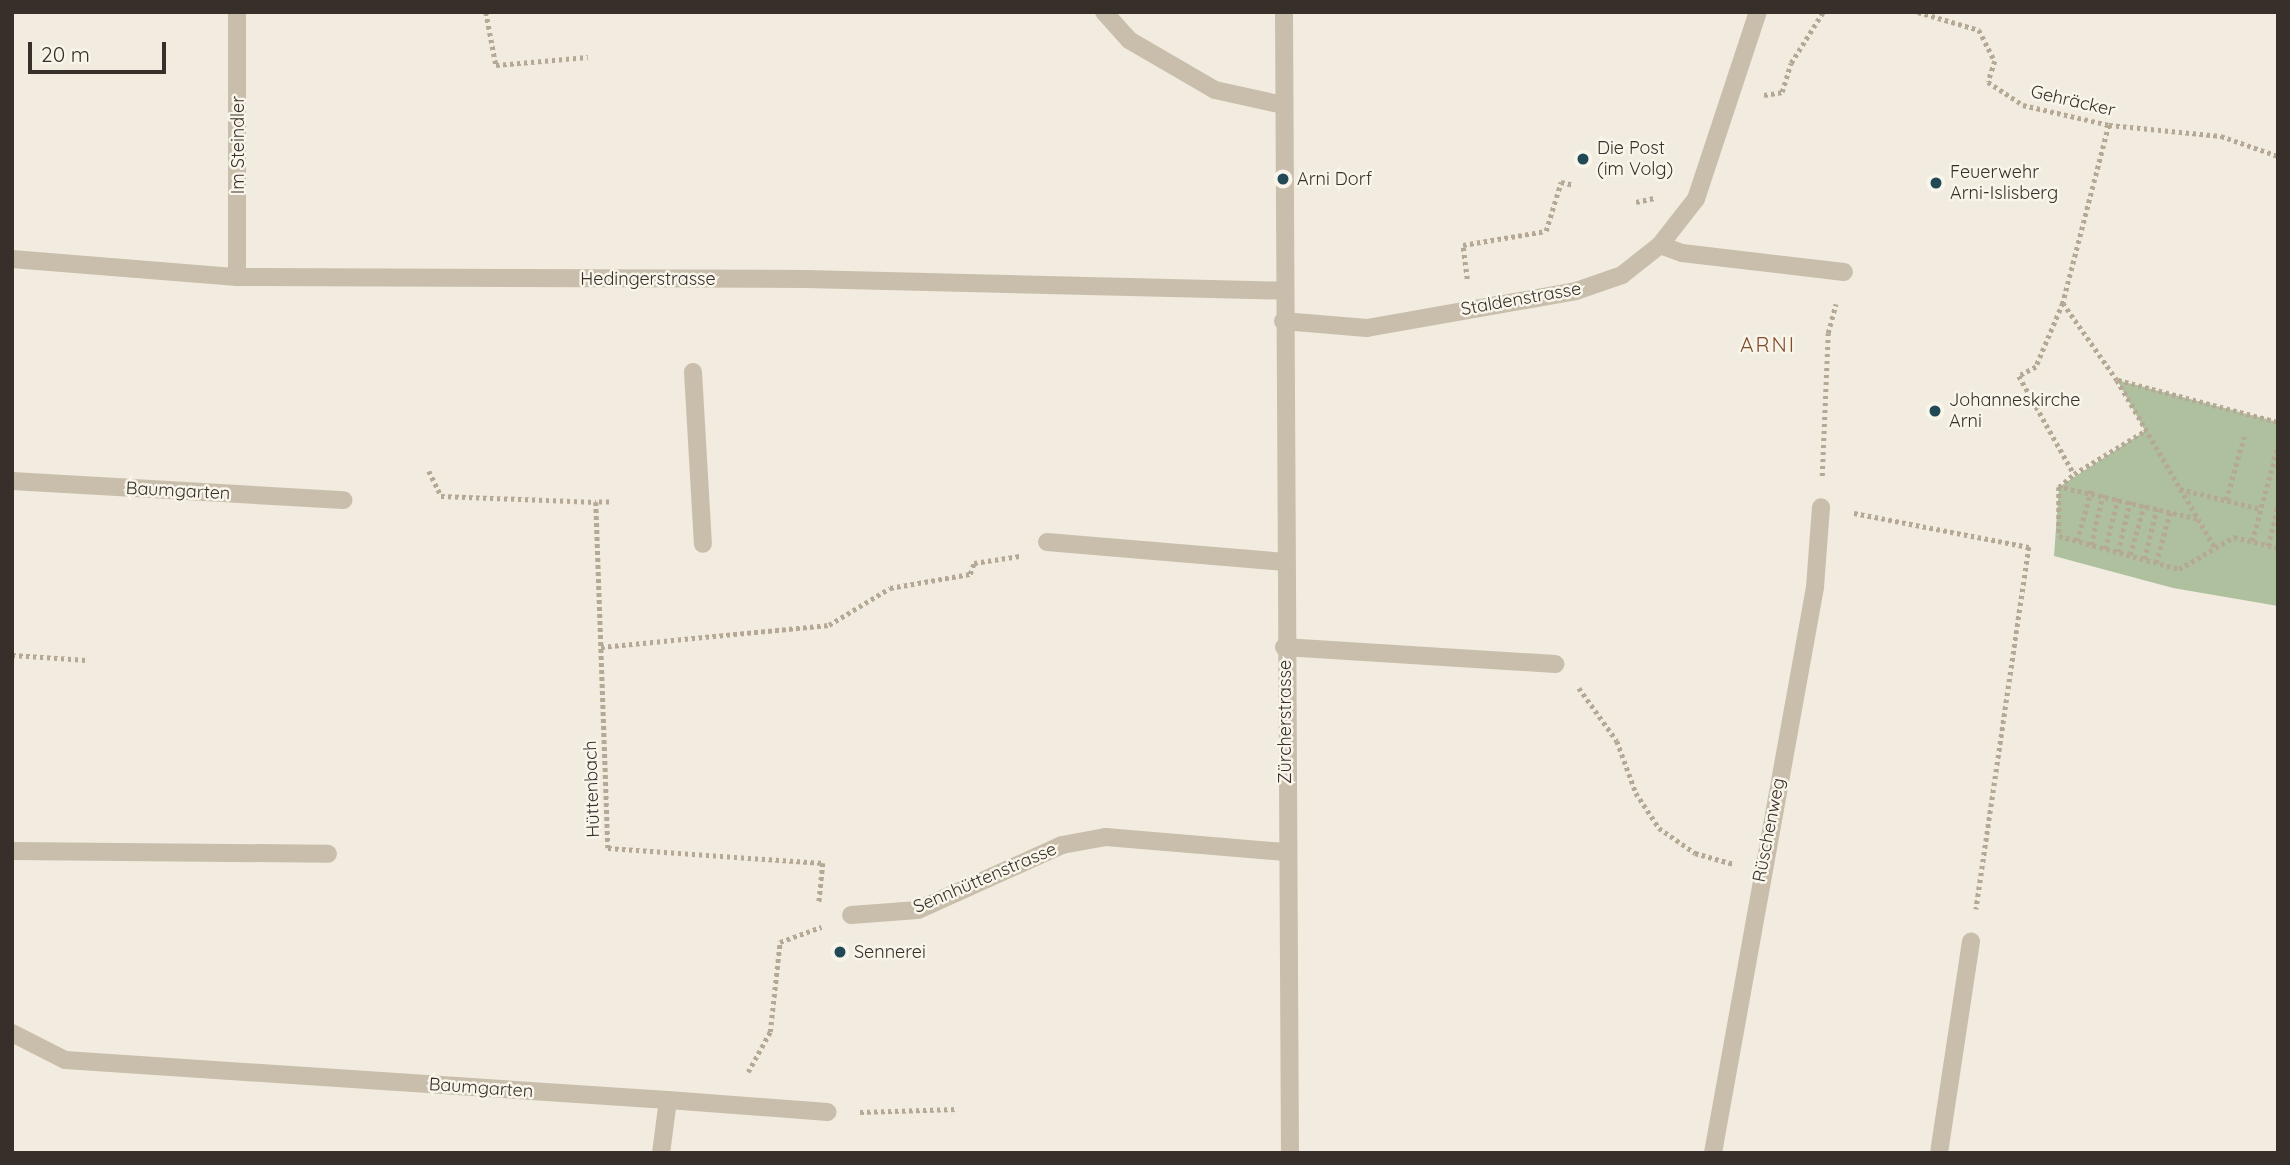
<!DOCTYPE html>
<html>
<head>
<meta charset="utf-8">
<style>
	body { margin:0 }
	#map { position:relative; width:2290px; height:1165px; overflow:hidden; background:#f1ecdf; font-family:Quicksand,sans-serif }
	div>[style] { position:absolute }
	.green>* { inset:0; background:#afc09f }
	.path>* { height:4.5px; margin-top:-2.25px; transform-origin:0; background:repeating-linear-gradient(90deg,#b5a895 0 3.5px,transparent 0 7px) }
	.service>* { height:18px; margin:-9px; padding:0 9px; transform-origin:9px; border-radius:9px; background:#c9beab }
	.minor>* { height:18px; margin:-9px; padding:0 9px; transform-origin:9px; border-radius:9px; background:#c9beab }
	.tertiary>* { height:18px; margin:-9px; padding:0 9px; transform-origin:9px; border-radius:9px; background:#c9beab }
	.dots>* { width:19px; height:19px; translate:-50% -50%; box-sizing:border-box; border:4px solid #f9f5eb; border-radius:50% }
	span { translate:-50% -50%; white-space:nowrap; text-align:center; line-height:1.15; -webkit-text-stroke:5px #f9f5eb; paint-order:stroke }
	.street-label { font-size:18px; color:#37302a }
	.poi-label { font-size:18px; color:#37302a }
	.left { translate:0 -50%; text-align:left }
	.quarter-label { font-size:21px; color:#814c28; letter-spacing:2px }
	.frame { position:absolute; inset:0; border:14px solid #37302a; pointer-events:none }
	.scale { position:absolute; left:28px; top:42px; width:138px; height:32px; box-sizing:border-box; border:4px solid #37302a; border-top:0; padding-left:9px; font-size:21px; line-height:24px; white-space:nowrap; color:#37302a; -webkit-text-stroke:5px #f9f5eb; paint-order:stroke }
</style>
</head>
<body>
<div id="map">
	<div class="green">
		<div style="clip-path:polygon(2117px 380px,2278px 422px,2278px 606px,2173px 588px,2054px 556px,2059px 487px,2145px 431px)"></div>
	</div>
	<div class="path">
		<div style="left:486px;top:12px;width:54px;rotate:79.3deg"></div>
		<div style="left:496px;top:65px;width:92px;rotate:-5deg"></div>
		<div style="left:1918px;top:12px;width:64px;rotate:16.4deg"></div>
		<div style="left:1979px;top:30px;width:35px;rotate:63deg"></div>
		<div style="left:1995px;top:61px;width:22px;rotate:108deg"></div>
		<div style="left:1988px;top:82px;width:42px;rotate:33.3deg"></div>
		<div style="left:2023px;top:105px;width:88px;rotate:13.1deg"></div>
		<div style="left:2109px;top:125px;width:113px;rotate:5.6deg"></div>
		<div style="left:2221px;top:136px;width:60px;rotate:19.3deg"></div>
		<div style="left:1764px;top:95px;width:18px;rotate:-9deg"></div>
		<div style="left:1782px;top:92px;width:30px;rotate:-73deg"></div>
		<div style="left:1791px;top:63px;width:60px;rotate:-57.9deg"></div>
		<div style="left:2109px;top:125px;width:184px;rotate:104.5deg"></div>
		<div style="left:2063px;top:303px;width:94px;rotate:55deg"></div>
		<div style="left:2117px;top:380px;width:194px;rotate:59.7deg"></div>
		<div style="left:1636px;top:202px;width:19px;rotate:-12deg"></div>
		<div style="left:1467px;top:279px;width:34px;rotate:-97deg"></div>
		<div style="left:1463px;top:245px;width:84px;rotate:-9.6deg"></div>
		<div style="left:1546px;top:231px;width:51px;rotate:-73deg"></div>
		<div style="left:1561px;top:182px;width:13px;rotate:13deg"></div>
		<div style="left:2063px;top:303px;width:69px;rotate:112.9deg"></div>
		<div style="left:2036px;top:367px;width:19px;rotate:152deg"></div>
		<div style="left:2019px;top:376px;width:112px;rotate:60.7deg"></div>
		<div style="left:2074px;top:474px;width:83px;rotate:-31.2deg"></div>
		<div style="left:2118px;top:380px;width:165px;rotate:14.7deg"></div>
		<div style="left:429px;top:471px;width:28px;rotate:64deg"></div>
		<div style="left:441px;top:496px;width:155px;rotate:2.2deg"></div>
		<div style="left:1822px;top:476px;width:143px;rotate:-87.6deg"></div>
		<div style="left:1828px;top:333px;width:30px;rotate:-75deg"></div>
		<div style="left:2059px;top:487px;width:20px;rotate:-41deg"></div>
		<div style="left:2180px;top:489px;width:83px;rotate:13.9deg"></div>
		<div style="left:2226px;top:500px;width:66px;rotate:-74.1deg"></div>
		<div style="left:609px;top:502px;width:13px;rotate:180deg"></div>
		<div style="left:596px;top:502px;width:346px;rotate:88deg"></div>
		<div style="left:608px;top:848px;width:216px;rotate:4deg"></div>
		<div style="left:823px;top:863px;width:40px;rotate:95.7deg"></div>
		<div style="left:1854px;top:513px;width:178px;rotate:11deg"></div>
		<div style="left:2029px;top:547px;width:366px;rotate:98.3deg"></div>
		<div style="left:2197px;top:519px;width:142px;rotate:-166.9deg"></div>
		<div style="left:2059px;top:487px;width:49px;rotate:90deg"></div>
		<div style="left:2059px;top:536px;width:124px;rotate:15.4deg"></div>
		<div style="left:2179px;top:569px;width:64px;rotate:-30.2deg"></div>
		<div style="left:2234px;top:537px;width:45px;rotate:14deg"></div>
		<div style="left:2077px;top:541px;width:53px;rotate:-74.6deg"></div>
		<div style="left:2252px;top:541px;width:99px;rotate:-74.8deg"></div>
		<div style="left:2091px;top:545px;width:52px;rotate:-76.8deg"></div>
		<div style="left:2268px;top:546px;width:41px;rotate:-76deg"></div>
		<div style="left:2105px;top:549px;width:53px;rotate:-75.7deg"></div>
		<div style="left:2118px;top:552px;width:52px;rotate:-76.8deg"></div>
		<div style="left:2130px;top:555px;width:52px;rotate:-74.4deg"></div>
		<div style="left:2144px;top:559px;width:53px;rotate:-75.7deg"></div>
		<div style="left:2156px;top:563px;width:53px;rotate:-74.6deg"></div>
		<div style="left:601px;top:647px;width:229px;rotate:-5.5deg"></div>
		<div style="left:829px;top:625px;width:71px;rotate:-31.2deg"></div>
		<div style="left:890px;top:588px;width:81px;rotate:-9.9deg"></div>
		<div style="left:970px;top:574px;width:12px;rotate:-70deg"></div>
		<div style="left:974px;top:563px;width:46px;rotate:-8.8deg"></div>
		<div style="left:12px;top:655px;width:75px;rotate:3.8deg"></div>
		<div style="left:1579px;top:688px;width:65px;rotate:54.4deg"></div>
		<div style="left:1617px;top:741px;width:55px;rotate:69.9deg"></div>
		<div style="left:1636px;top:793px;width:42px;rotate:56.7deg"></div>
		<div style="left:1659px;top:828px;width:44px;rotate:34.8deg"></div>
		<div style="left:1695px;top:853px;width:40px;rotate:16deg"></div>
		<div style="left:748px;top:1072px;width:46px;rotate:-61.2deg"></div>
		<div style="left:770px;top:1032px;width:91px;rotate:-83.7deg"></div>
		<div style="left:780px;top:942px;width:44px;rotate:-20.1deg"></div>
		<div style="left:860px;top:1112px;width:97px;rotate:-1.8deg"></div>
	</div>
	<div class="service">
		<div style="left:1104px;top:12px;width:38px;rotate:48deg"></div>
		<div style="left:1129px;top:40px;width:99px;rotate:30.2deg"></div>
		<div style="left:1215px;top:90px;width:70px;rotate:12.4deg"></div>
		<div style="left:1660px;top:245px;width:23px;rotate:20deg"></div>
		<div style="left:1682px;top:253px;width:163px;rotate:6.7deg"></div>
		<div style="left:693px;top:372px;width:172px;rotate:86.7deg"></div>
		<div style="left:12px;top:481px;width:332px;rotate:3.3deg"></div>
		<div style="left:1047px;top:542px;width:237px;rotate:4.8deg"></div>
		<div style="left:1284px;top:647px;width:272px;rotate:3.6deg"></div>
		<div style="left:12px;top:851px;width:316px;rotate:0.5deg"></div>
		<div style="left:668px;top:1100px;width:160px;rotate:4.3deg"></div>
		<div style="left:1939px;top:1153px;width:214px;rotate:-81.4deg"></div>
	</div>
	<div class="minor">
		<div style="left:237px;top:277px;width:265px;rotate:-90deg"></div>
		<div style="left:1283px;top:321px;width:84px;rotate:4.8deg"></div>
		<div style="left:1367px;top:328px;width:212px;rotate:-10deg"></div>
		<div style="left:1576px;top:291px;width:49px;rotate:-19.2deg"></div>
		<div style="left:1622px;top:275px;width:48px;rotate:-38.3deg"></div>
		<div style="left:1660px;top:245px;width:58px;rotate:-52deg"></div>
		<div style="left:1696px;top:199px;width:197px;rotate:-71.7deg"></div>
		<div style="left:851px;top:915px;width:67px;rotate:-4.3deg"></div>
		<div style="left:918px;top:910px;width:158px;rotate:-24.3deg"></div>
		<div style="left:1062px;top:845px;width:45px;rotate:-10.3deg"></div>
		<div style="left:1106px;top:837px;width:180px;rotate:4.8deg"></div>
		<div style="left:12px;top:1033px;width:59px;rotate:27deg"></div>
		<div style="left:65px;top:1060px;width:604px;rotate:3.8deg"></div>
		<div style="left:668px;top:1100px;width:53px;rotate:97.5deg"></div>
		<div style="left:1713px;top:1153px;width:575px;rotate:-79.78deg"></div>
		<div style="left:1815px;top:587px;width:80px;rotate:-85.7deg"></div>
	</div>
	<div class="tertiary">
		<div style="left:1284px;top:12px;width:1141px;rotate:89.7deg"></div>
		<div style="left:12px;top:259px;width:226px;rotate:4.6deg"></div>
		<div style="left:237px;top:277px;width:569px;rotate:0.2deg"></div>
		<div style="left:806px;top:279px;width:477px;rotate:1.4deg"></div>
	</div>
	<div class="dots">
		<div style="left:1583px;top:159px;background:#224a56"></div>
		<div style="left:1283px;top:179px;background:#224a56"></div>
		<div style="left:1936px;top:183px;background:#224a56"></div>
		<div style="left:1935px;top:411px;background:#224a56"></div>
		<div style="left:840px;top:952px;background:#224a56"></div>
	</div>
	<div class="street-label">
		<span style="left:2073px;top:101px;rotate:13deg">Gehräcker</span>
		<span style="left:238px;top:145px;rotate:-90deg">Im Steindler</span>
		<span style="left:648px;top:279px">Hedingerstrasse</span>
		<span style="left:1521px;top:299px;rotate:-10deg">Staldenstrasse</span>
		<span style="left:178px;top:491px;rotate:3deg">Baumgarten</span>
		<span style="left:1285px;top:722px;rotate:-90deg">Zürcherstrasse</span>
		<span style="left:592px;top:789px;rotate:-92deg">Hüttenbach</span>
		<span style="left:1769px;top:830px;rotate:-79deg">Rüschenweg</span>
		<span style="left:985px;top:878px;rotate:-23deg">Sennhüttenstrasse</span>
		<span style="left:481px;top:1088px;rotate:4deg">Baumgarten</span>
	</div>
	<div class="poi-label">
		<span class="left" style="left:1597px;top:159px">Die Post<br>(im Volg)</span>
		<span class="left" style="left:1950px;top:183px">Feuerwehr<br>Arni-Islisberg</span>
		<span class="left" style="left:1297px;top:179px">Arni Dorf</span>
		<span class="left" style="left:1949px;top:411px">Johanneskirche<br>Arni</span>
		<span class="left" style="left:854px;top:952px">Sennerei</span>
	</div>
	<div class="quarter-label">
		<span style="left:1768px;top:344px">ARNI</span>
	</div>
	<div class="frame"></div>
	<div class="scale">20 m</div>
</div>
</body>
</html>
